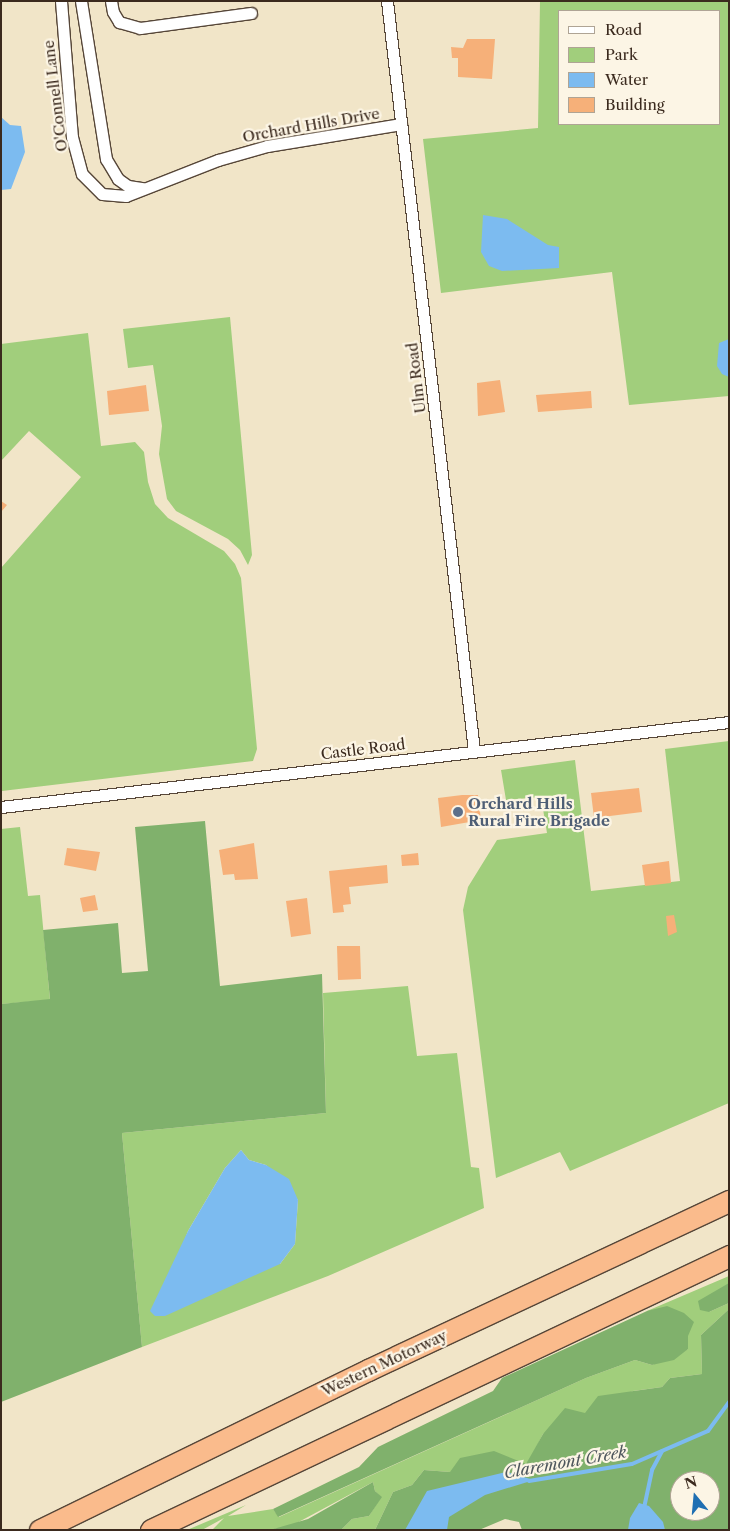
<!DOCTYPE html>
<html>
<head>
<meta charset="utf-8">
<style>
	body { margin:0 }
	#map { position:relative; width:730px; height:1531px; overflow:hidden; background:#f1e5c8; font-family:"Libre Caslon Text",serif }
	div>[style] { position:absolute }
	.green>* { inset:0; background:#a1ce7c }
	.forest>* { inset:0; background:#80b16c }
	.water>* { inset:0; background:#7cbbf0 }
	.stream>* { height:4px; margin:-2px; padding:0 2px; transform-origin:2px; border-radius:2px; background:#7cbbf0 }
	.building>* { inset:0; background:#f6b079 }
	.roads { filter:drop-shadow(1px 0 #564638) drop-shadow(-1px 0 #564638) drop-shadow(0 1px #564638) drop-shadow(0 -1px #564638) }
	.minor>* { height:11px; margin:-5.5px; padding:0 5.5px; transform-origin:5.5px; border-radius:5.5px; background:#fff }
	.motorway>* { height:21px; margin:-10.5px; padding:0 10.5px; transform-origin:10.5px; border-radius:10.5px; background:#fabb8c }
	.dots>* { width:14px; height:14px; translate:-50% -50%; box-sizing:border-box; border:2px solid #fcf5e5; border-radius:50% }
	span { translate:-50% -50%; white-space:nowrap; text-align:center; line-height:1.15; -webkit-text-stroke:4.5px #fcf5e5; paint-order:stroke }
	.street-label { font-size:15px; color:#3b2a1e }
	.service-label { font-size:15px; color:#4e5e75; font-weight:700 }
	.left { translate:0 -50%; text-align:left }
	.water-label { font-size:16px; color:#4e565d; font-style:italic }
	.frame { position:absolute; inset:0; border:2px solid #3b2a1e; pointer-events:none }
	.legend { position:absolute; left:558px; top:10px; width:162px; height:115px; box-sizing:border-box; background:#fcf5e5; border:1px solid #afa495; margin:0; padding:6px 9px; list-style:none; font-size:15px; color:#3b2a1e }
	.legend li { display:flex; align-items:center; gap:10px; height:25px }
	.legend b { width:25px; border:1px solid #afa495 }
	.north { position:absolute; left:670px; top:1471px; width:50px; height:50px; box-sizing:border-box; background:#fcf5e5; border:1px solid #afa495; border-radius:50%; rotate:343deg; font-size:14px; font-weight:700; line-height:20px; text-align:center; color:#3b2a1e }
	.north::after { content:''; display:block; margin:auto; width:18px; height:22px; background:#1f6fb2; clip-path:polygon(50% 0,100% 100%,50% 72%,0 100%) }
</style>
</head>
<body>
<div id="map">
	<div class="green">
		<div style="clip-path:polygon(evenodd,540px 1px,729px 1px,729px 396px,629px 405px,612px 272px,441px 293px,423px 139px,538px 128px,540px 1px,559px 11px,719px 11px,719px 124px,559px 124px,559px 11px)"></div>
		<div style="clip-path:polygon(230px 317px,252px 555px,248px 565px,240px 550px,228px 539px,176px 511px,167px 499px,159px 454px,162px 426px,153px 365px,128px 368px,123px 329px)"></div>
		<div style="clip-path:polygon(88px 333px,101px 446px,135px 442px,144px 452px,148px 482px,155px 504px,168px 518px,224px 551px,235px 564px,241px 578px,257px 749px,253px 761px,2px 791px,1px 568px,81px 477px,29px 431px,1px 461px,1px 344px)"></div>
		<div style="clip-path:polygon(729px 741px,729px 1103px,570px 1171px,560px 1152px,496px 1178px,463px 910px,468px 887px,497px 840px,547px 833px,541px 797px,506px 800px,501px 770px,575px 760px,591px 891px,680px 881px,665px 749px)"></div>
		<div style="clip-path:polygon(20px 827px,28px 896px,40px 895px,50px 1000px,1px 1004px,1px 829px)"></div>
		<div style="clip-path:polygon(evenodd,408px 986px,417px 1056px,457px 1053px,471px 1167px,479px 1168px,484px 1208px,328px 1276px,142px 1347px,122px 1133px,326px 1113px,323px 993px,408px 986px,241px 1150px,249px 1160px,266px 1165px,298px 1200px,295px 1244px,280px 1264px,179px 1255px,188px 1231px,225px 1168px,241px 1150px)"></div>
		<div style="clip-path:polygon(729px 1276px,729px 1283px,709px 1312px,729px 1303px,729px 1309px,701px 1335px,702px 1374px,670px 1378px,662px 1387px,633px 1391px,543px 1434px,527px 1465px,450px 1472px,424px 1470px,412px 1485px,393px 1492px,375px 1530px,341px 1530px,352px 1519px,369px 1516px,381px 1497px,375px 1491px,373px 1482px,293px 1525px,270px 1530px,212px 1530px,224px 1518px,202px 1530px,187px 1530px,246px 1505px,228px 1516px,273px 1509px,279px 1517px,586px 1378px,635px 1360px,652px 1365px,688px 1349px,688px 1336px,647px 1311px)"></div>
	</div>
	<div class="forest">
		<div style="clip-path:polygon(205px 821px,220px 986px,322px 974px,326px 1113px,122px 1133px,142px 1347px,1px 1402px,1px 1004px,50px 999px,43px 930px,118px 923px,122px 973px,148px 971px,135px 827px)"></div>
		<div style="clip-path:polygon(729px 1283px,729px 1303px,709px 1312px,700px 1310px,698px 1301px)"></div>
		<div style="clip-path:polygon(667px 1306px,684px 1313px,694px 1322px,688px 1336px,688px 1349px,674px 1360px,652px 1365px,635px 1360px,586px 1378px,278px 1517px,273px 1509px,359px 1467px,378px 1447px,493px 1391px,502px 1378px,647px 1311px)"></div>
		<div style="clip-path:polygon(evenodd,729px 1309px,729px 1530px,522px 1530px,519px 1522px,505px 1519px,479px 1530px,375px 1530px,393px 1492px,412px 1485px,424px 1470px,450px 1472px,460px 1458px,494px 1451px,526px 1464px,543px 1434px,565px 1408px,585px 1413px,598px 1396px,662px 1387px,670px 1378px,702px 1374px,701px 1335px,729px 1309px,680px 1481px,710px 1481px,710px 1511px,680px 1511px,680px 1481px)"></div>
		<div style="clip-path:polygon(373px 1482px,375px 1491px,382px 1497px,369px 1516px,352px 1519px,341px 1530px,270px 1530px,308px 1519px)"></div>
	</div>
	<div class="water">
		<div style="clip-path:polygon(1px 117px,10px 125px,21px 126px,25px 152px,11px 189px,1px 190px)"></div>
		<div style="clip-path:polygon(483px 215px,507px 219px,548px 245px,559px 247px,559px 268px,502px 271px,489px 266px,481px 252px)"></div>
		<div style="clip-path:polygon(729px 339px,729px 377px,722px 374px,717px 366px,719px 343px)"></div>
		<div style="clip-path:polygon(241px 1150px,249px 1160px,266px 1165px,289px 1179px,298px 1200px,295px 1244px,280px 1264px,165px 1316px,155px 1316px,150px 1311px,188px 1231px,225px 1168px)"></div>
		<div style="clip-path:polygon(506px 1472px,534px 1480px,485px 1495px,449px 1517px,447px 1530px,405px 1530px,427px 1491px)"></div>
		<div style="clip-path:polygon(639px 1503px,649px 1506px,663px 1522px,665px 1530px,628px 1530px,630px 1518px)"></div>
	</div>
	<div class="stream">
		<div style="left:529px;top:1481px;width:104px;rotate:-9.4deg"></div>
		<div style="left:632px;top:1464px;width:83px;rotate:-23.5deg"></div>
		<div style="left:708px;top:1431px;width:36px;rotate:-54deg"></div>
		<div style="left:644px;top:1508px;width:39px;rotate:-78deg"></div>
		<div style="left:652px;top:1470px;width:21px;rotate:-62deg"></div>
	</div>
	<div class="building">
		<div style="clip-path:polygon(467px 39px,495px 39px,492px 79px,458px 77px,458px 58px,452px 58px,451px 47px,463px 48px)"></div>
		<div style="clip-path:polygon(500px 380px,505px 412px,478px 416px,477px 383px)"></div>
		<div style="clip-path:polygon(146px 385px,149px 411px,109px 415px,107px 391px)"></div>
		<div style="clip-path:polygon(591px 391px,592px 408px,538px 412px,536px 395px)"></div>
		<div style="clip-path:polygon(1px 501px,7px 505px,1px 512px)"></div>
		<div style="clip-path:polygon(639px 788px,642px 812px,594px 818px,591px 793px)"></div>
		<div style="clip-path:polygon(462px 795px,478px 795px,481px 820px,441px 827px,438px 798px)"></div>
		<div style="clip-path:polygon(254px 843px,258px 879px,235px 880px,234px 874px,223px 875px,219px 850px)"></div>
		<div style="clip-path:polygon(67px 848px,100px 852px,96px 871px,64px 865px)"></div>
		<div style="clip-path:polygon(418px 853px,419px 865px,402px 866px,401px 855px)"></div>
		<div style="clip-path:polygon(669px 861px,671px 883px,645px 886px,642px 865px)"></div>
		<div style="clip-path:polygon(387px 865px,388px 883px,349px 887px,351px 904px,343px 905px,344px 912px,333px 913px,329px 871px)"></div>
		<div style="clip-path:polygon(95px 895px,98px 910px,83px 912px,80px 898px)"></div>
		<div style="clip-path:polygon(307px 898px,311px 934px,291px 937px,286px 901px)"></div>
		<div style="clip-path:polygon(674px 915px,677px 932px,668px 936px,666px 916px)"></div>
		<div style="clip-path:polygon(337px 946px,360px 946px,361px 979px,338px 980px)"></div>
	</div>
	<div class="roads">
		<div class="minor">
			<div style="left:61px;top:1px;width:136px;rotate:85.4deg"></div>
			<div style="left:72px;top:137px;width:38px;rotate:75deg"></div>
			<div style="left:82px;top:174px;width:28px;rotate:45deg"></div>
			<div style="left:102px;top:194px;width:24px;rotate:5deg"></div>
			<div style="left:126px;top:196px;width:99px;rotate:-21.4deg"></div>
			<div style="left:218px;top:160px;width:51px;rotate:-15.9deg"></div>
			<div style="left:267px;top:146px;width:136px;rotate:-9.3deg"></div>
			<div style="left:81px;top:1px;width:160px;rotate:81deg"></div>
			<div style="left:106px;top:159px;width:23px;rotate:59deg"></div>
			<div style="left:118px;top:179px;width:12px;rotate:35deg"></div>
			<div style="left:128px;top:186px;width:15px;rotate:8deg"></div>
			<div style="left:111px;top:1px;width:11px;rotate:80deg"></div>
			<div style="left:113px;top:12px;width:12px;rotate:59deg"></div>
			<div style="left:119px;top:22px;width:22px;rotate:16deg"></div>
			<div style="left:140px;top:28px;width:112px;rotate:-7.7deg"></div>
			<div style="left:387px;top:1px;width:755px;rotate:83.38deg"></div>
			<div style="left:1px;top:807px;width:733px;rotate:-6.66deg"></div>
		</div>
		<div class="motorway">
			<div style="left:40px;top:1530px;width:365px;rotate:-26deg"></div>
			<div style="left:368px;top:1370px;width:399px;rotate:-25.1deg"></div>
			<div style="left:151px;top:1530px;width:640px;rotate:-25.36deg"></div>
		</div>
	</div>
	<div class="dots">
		<div style="left:458px;top:812px;background:#5c6f8a"></div>
	</div>
	<div class="street-label">
		<span style="left:55px;top:96px;rotate:-97deg">O'Connell Lane</span>
		<span style="left:311px;top:125px;rotate:-10deg">Orchard Hills Drive</span>
		<span style="left:416px;top:378px;rotate:-97deg">Ulm Road</span>
		<span style="left:363px;top:749px;rotate:-7deg">Castle Road</span>
		<span style="left:384px;top:1363px;rotate:-25deg">Western Motorway</span>
	</div>
	<div class="service-label">
		<span class="left" style="left:468px;top:812px">Orchard Hills<br>Rural Fire Brigade</span>
	</div>
	<div class="water-label">
		<span style="left:565px;top:1462px;rotate:-10deg">Claremont Creek</span>
	</div>
	<div class="frame"></div>
	<ul class="legend">
	<li><b style="height:6px;background:#fff"></b>Road</li>
	<li><b style="height:14px;background:#a1ce7c"></b>Park</li>
	<li><b style="height:14px;background:#7cbbf0"></b>Water</li>
	<li><b style="height:14px;background:#f6b079"></b>Building</li>
	</ul>
	<div class="north">N</div>
</div>
</body>
</html>
